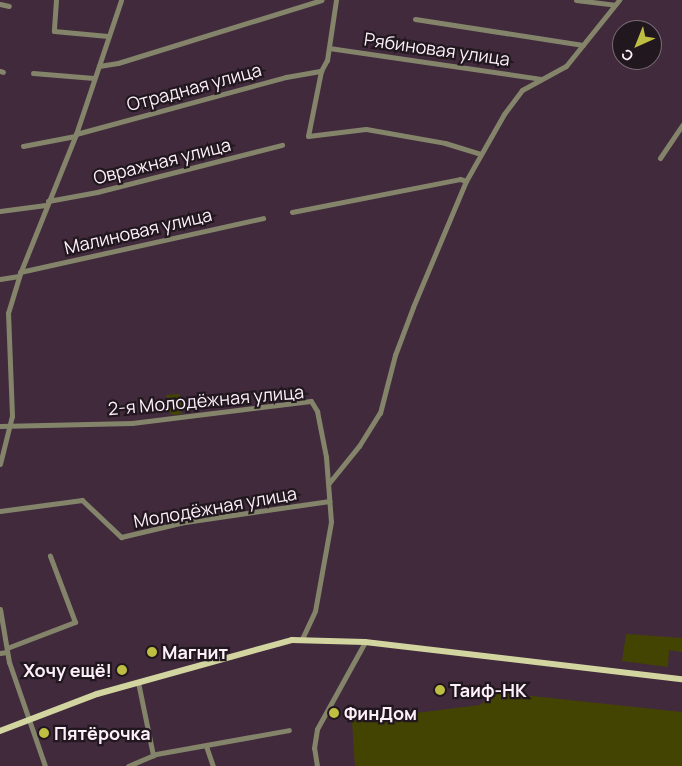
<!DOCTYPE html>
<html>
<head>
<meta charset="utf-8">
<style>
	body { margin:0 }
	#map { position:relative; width:682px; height:766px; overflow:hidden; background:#412a3c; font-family:Manrope,sans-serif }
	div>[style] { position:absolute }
	.green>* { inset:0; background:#444402 }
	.minor>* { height:5px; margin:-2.5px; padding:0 2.5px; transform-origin:2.5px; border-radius:2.5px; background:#83846a }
	.major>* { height:6px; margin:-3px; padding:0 3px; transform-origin:3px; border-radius:3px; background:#d3d5a0 }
	.dots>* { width:14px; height:14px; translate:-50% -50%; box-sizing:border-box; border:2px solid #21171e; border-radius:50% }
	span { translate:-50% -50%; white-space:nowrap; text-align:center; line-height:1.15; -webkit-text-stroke:4.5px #21171e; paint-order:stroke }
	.street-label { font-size:18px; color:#feeffa }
	.poi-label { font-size:18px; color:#feeffa; font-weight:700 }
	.left { translate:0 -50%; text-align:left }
	.right { translate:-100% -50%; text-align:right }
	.north { position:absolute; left:612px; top:20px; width:50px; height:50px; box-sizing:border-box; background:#21171e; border:1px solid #796d76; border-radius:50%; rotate:224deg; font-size:14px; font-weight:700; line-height:20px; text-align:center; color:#feeffa }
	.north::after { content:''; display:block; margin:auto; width:18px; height:22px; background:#bebe42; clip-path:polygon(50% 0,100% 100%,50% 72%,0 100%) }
</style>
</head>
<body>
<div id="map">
	<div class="green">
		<div style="clip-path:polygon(180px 394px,182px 414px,171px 415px,166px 395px)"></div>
		<div style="clip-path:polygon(626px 634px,682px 638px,682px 652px,669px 650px,668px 667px,622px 661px)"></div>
		<div style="clip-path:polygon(494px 692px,682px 712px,682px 766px,355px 766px,352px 721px,480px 705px)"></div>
	</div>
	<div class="minor">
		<div style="left:56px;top:0;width:31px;rotate:94deg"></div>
		<div style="left:54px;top:31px;width:54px;rotate:5.3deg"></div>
		<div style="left:336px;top:0;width:61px;rotate:98.5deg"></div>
		<div style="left:327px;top:60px;width:13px;rotate:119deg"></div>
		<div style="left:321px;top:71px;width:66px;rotate:101.3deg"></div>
		<div style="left:308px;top:136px;width:58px;rotate:-6.9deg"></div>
		<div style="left:366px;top:129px;width:80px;rotate:10deg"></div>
		<div style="left:445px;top:143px;width:37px;rotate:17deg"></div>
		<div style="left:576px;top:0;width:38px;rotate:7deg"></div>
		<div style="left:0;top:4px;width:9px;rotate:13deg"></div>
		<div style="left:415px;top:19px;width:170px;rotate:8.8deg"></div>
		<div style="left:329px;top:48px;width:214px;rotate:8.3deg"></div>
		<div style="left:99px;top:66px;width:19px;rotate:-9deg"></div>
		<div style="left:118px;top:63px;width:213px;rotate:-17.2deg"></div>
		<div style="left:0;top:71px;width:3px;rotate:18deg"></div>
		<div style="left:33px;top:73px;width:61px;rotate:4.7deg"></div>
		<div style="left:76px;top:134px;width:218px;rotate:-15.2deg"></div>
		<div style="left:286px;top:77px;width:36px;rotate:-10deg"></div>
		<div style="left:23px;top:146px;width:53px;rotate:-10.9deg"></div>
		<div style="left:660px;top:158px;width:40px;rotate:-56deg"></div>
		<div style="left:48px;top:201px;width:50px;rotate:-10.4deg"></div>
		<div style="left:97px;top:192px;width:191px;rotate:-14.3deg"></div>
		<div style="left:0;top:211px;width:46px;rotate:-7.4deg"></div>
		<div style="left:292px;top:212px;width:171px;rotate:-11.1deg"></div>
		<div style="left:460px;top:179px;width:6px;rotate:18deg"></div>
		<div style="left:20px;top:272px;width:249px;rotate:-12.5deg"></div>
		<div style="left:0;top:279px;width:19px;rotate:-9deg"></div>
		<div style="left:0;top:426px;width:132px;rotate:-1.3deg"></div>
		<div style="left:132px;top:423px;width:180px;rotate:-7deg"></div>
		<div style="left:311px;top:401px;width:12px;rotate:59deg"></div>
		<div style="left:317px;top:411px;width:47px;rotate:78.9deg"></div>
		<div style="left:326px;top:457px;width:65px;rotate:85.6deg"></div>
		<div style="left:331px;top:522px;width:90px;rotate:100.2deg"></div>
		<div style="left:315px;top:611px;width:31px;rotate:115deg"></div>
		<div style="left:0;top:464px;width:49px;rotate:-76deg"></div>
		<div style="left:12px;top:416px;width:103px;rotate:-92.2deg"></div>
		<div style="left:8px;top:313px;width:39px;rotate:-73deg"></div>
		<div style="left:19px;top:276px;width:153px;rotate:-68.1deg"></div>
		<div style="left:76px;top:134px;width:141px;rotate:-71.4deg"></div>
		<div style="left:329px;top:483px;width:48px;rotate:-51deg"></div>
		<div style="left:359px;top:446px;width:39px;rotate:-58deg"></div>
		<div style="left:380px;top:413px;width:60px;rotate:-75.5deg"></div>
		<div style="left:395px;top:355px;width:51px;rotate:-69.4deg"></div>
		<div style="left:413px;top:307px;width:137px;rotate:-67.2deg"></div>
		<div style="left:466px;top:181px;width:77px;rotate:-60.4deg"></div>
		<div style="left:504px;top:114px;width:30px;rotate:-53deg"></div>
		<div style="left:522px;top:90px;width:50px;rotate:-28.6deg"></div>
		<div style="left:566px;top:66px;width:85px;rotate:-51.2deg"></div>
		<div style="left:0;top:511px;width:83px;rotate:-7.6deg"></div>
		<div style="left:82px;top:500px;width:54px;rotate:43.5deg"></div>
		<div style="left:121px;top:537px;width:66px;rotate:-13.2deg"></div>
		<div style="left:185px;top:522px;width:146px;rotate:-8.3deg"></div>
		<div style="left:0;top:609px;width:54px;rotate:80.4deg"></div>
		<div style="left:9px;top:662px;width:110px;rotate:70.9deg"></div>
		<div style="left:7px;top:648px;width:73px;rotate:-20.9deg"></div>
		<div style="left:75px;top:622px;width:71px;rotate:-110.7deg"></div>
		<div style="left:0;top:653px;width:7px;rotate:-8deg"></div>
		<div style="left:138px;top:682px;width:75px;rotate:78.4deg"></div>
		<div style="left:206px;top:746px;width:21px;rotate:71deg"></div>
		<div style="left:128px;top:766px;width:30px;rotate:-23deg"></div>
		<div style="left:156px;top:754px;width:135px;rotate:-10.2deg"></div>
		<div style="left:317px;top:766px;width:18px;rotate:-99deg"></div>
		<div style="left:314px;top:748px;width:19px;rotate:-81deg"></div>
		<div style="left:317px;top:729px;width:99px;rotate:-61.1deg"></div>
	</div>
	<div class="major">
		<div style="left:0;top:731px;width:104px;rotate:-20.9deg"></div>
		<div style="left:97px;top:694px;width:202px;rotate:-15.5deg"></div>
		<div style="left:292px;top:640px;width:73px;rotate:1.6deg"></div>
		<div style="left:365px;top:642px;width:319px;rotate:6.7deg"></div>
	</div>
	<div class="dots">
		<div style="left:152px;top:652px;background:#bebe42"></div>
		<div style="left:122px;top:670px;background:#bebe42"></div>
		<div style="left:440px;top:690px;background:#bebe42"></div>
		<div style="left:334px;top:713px;background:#bebe42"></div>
		<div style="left:44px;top:733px;background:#bebe42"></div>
	</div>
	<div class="street-label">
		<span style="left:437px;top:49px;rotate:8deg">Рябиновая улица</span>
		<span style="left:194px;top:87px;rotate:-15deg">Отрадная улица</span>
		<span style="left:162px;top:161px;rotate:-14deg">Овражная улица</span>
		<span style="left:138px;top:231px;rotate:-13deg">Малиновая улица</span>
		<span style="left:206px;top:400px;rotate:-5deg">2-я Молодёжная улица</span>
		<span style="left:215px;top:507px;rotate:-10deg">Молодёжная улица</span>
	</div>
	<div class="poi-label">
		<span class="left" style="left:162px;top:652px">Магнит</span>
		<span class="right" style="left:112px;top:670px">Хочу ещё!</span>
		<span class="left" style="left:450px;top:690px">Таиф-НК</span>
		<span class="left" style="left:344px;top:713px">ФинДом</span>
		<span class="left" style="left:54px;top:733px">Пятёрочка</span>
	</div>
	<div class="north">С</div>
</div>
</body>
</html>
